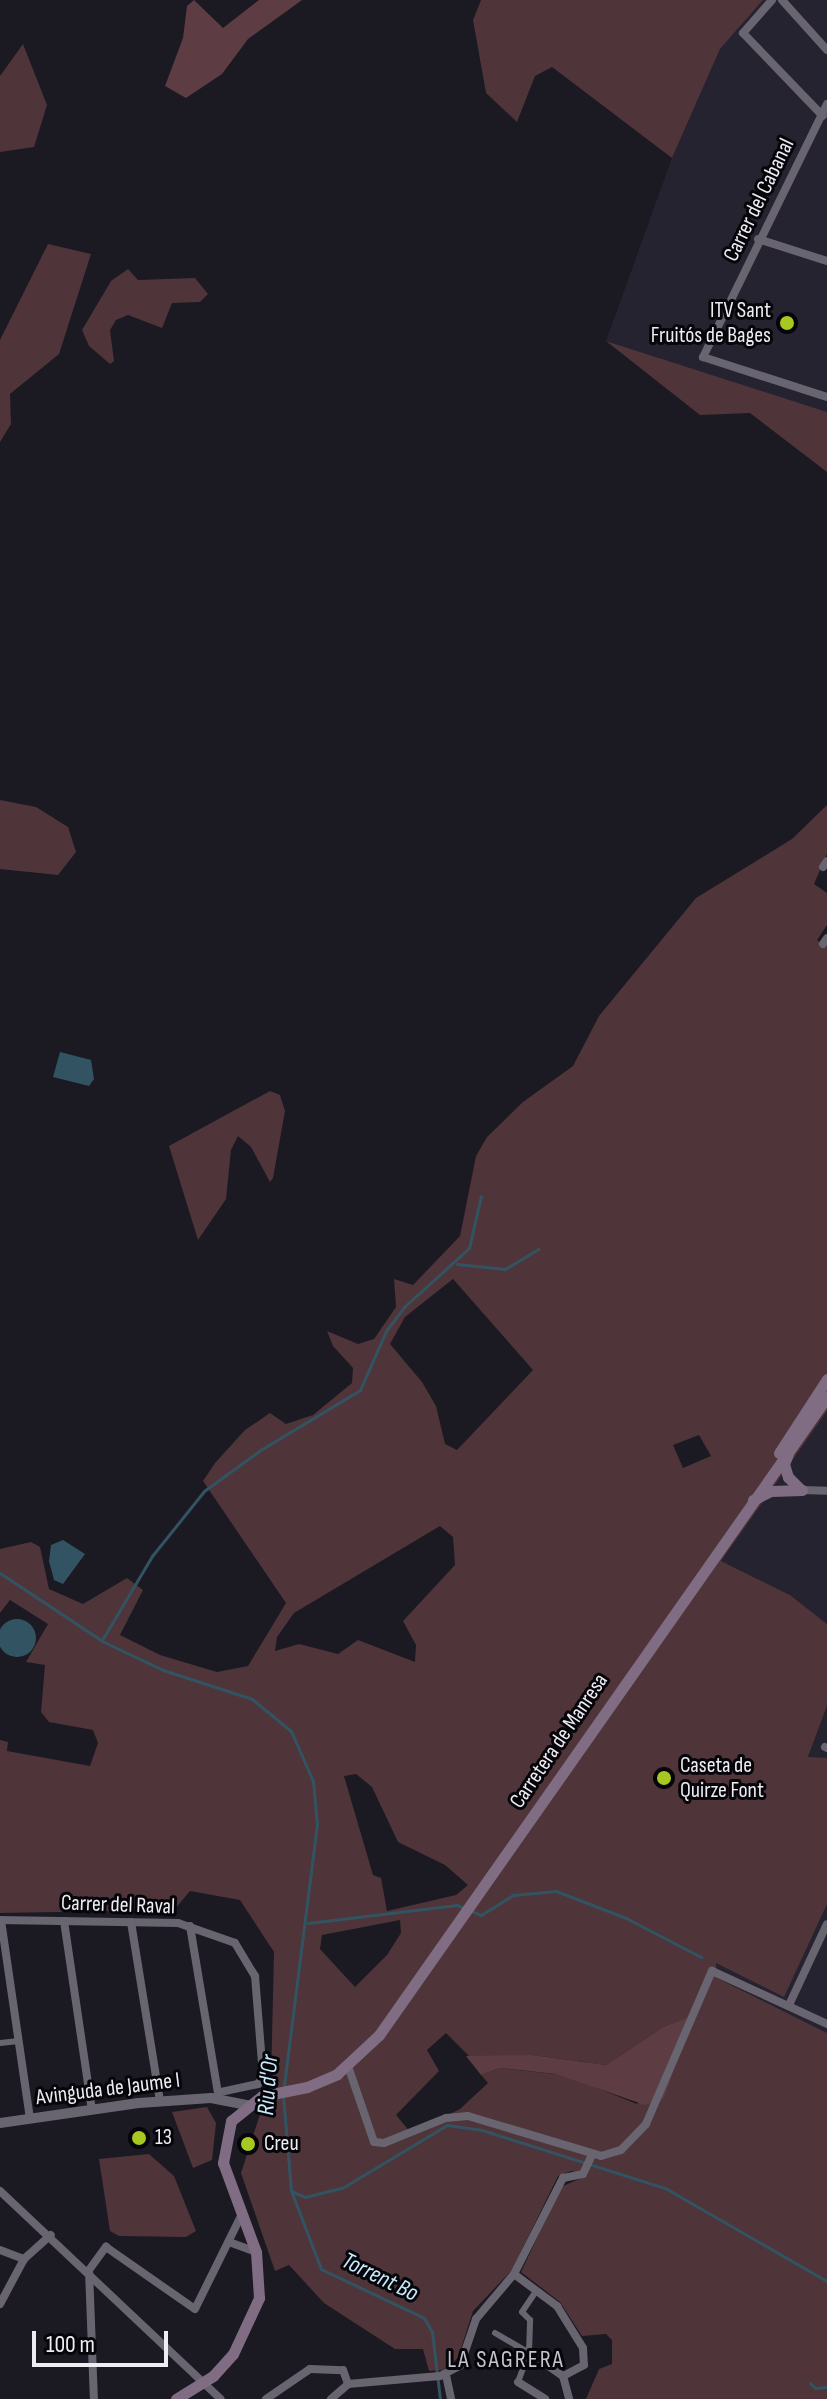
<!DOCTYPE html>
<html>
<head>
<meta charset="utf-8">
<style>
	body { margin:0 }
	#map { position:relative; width:827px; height:2399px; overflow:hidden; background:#1b1922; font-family:"Sofia Sans Condensed",sans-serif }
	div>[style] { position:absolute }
	.built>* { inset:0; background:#262331 }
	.green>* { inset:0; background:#4f3439 }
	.forest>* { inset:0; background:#5d3d43 }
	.water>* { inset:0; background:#325462 }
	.round { border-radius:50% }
	.stream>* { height:3px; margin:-1.5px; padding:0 1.5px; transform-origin:1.5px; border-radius:1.5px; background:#325462 }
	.pedestrian>* { height:6px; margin:-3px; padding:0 3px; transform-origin:3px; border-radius:3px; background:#686570 }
	.minor>* { height:8px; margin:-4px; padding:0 4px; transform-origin:4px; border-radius:4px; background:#686570 }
	.tertiary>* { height:10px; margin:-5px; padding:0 5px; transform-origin:5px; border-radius:5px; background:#686570 }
	.secondary>* { height:11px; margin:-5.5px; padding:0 5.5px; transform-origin:5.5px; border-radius:5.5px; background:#806d84 }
	.dots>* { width:22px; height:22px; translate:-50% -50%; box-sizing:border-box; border:4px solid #060509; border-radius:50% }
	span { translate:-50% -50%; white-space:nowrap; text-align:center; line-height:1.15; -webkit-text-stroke:6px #060509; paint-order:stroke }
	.street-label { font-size:22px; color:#eeedf3 }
	.poi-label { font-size:22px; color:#eeedf3 }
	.right { translate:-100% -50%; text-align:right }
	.left { translate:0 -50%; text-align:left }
	.water-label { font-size:24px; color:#c5ebfc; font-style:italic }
	.neighbourhood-label { font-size:24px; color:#c6c3d0; letter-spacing:2px }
	.scale { position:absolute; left:32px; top:2331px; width:136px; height:36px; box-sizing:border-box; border:4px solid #eeedf3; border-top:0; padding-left:10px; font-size:24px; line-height:28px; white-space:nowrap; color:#eeedf3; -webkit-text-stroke:6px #060509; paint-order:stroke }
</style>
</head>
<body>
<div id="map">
	<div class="built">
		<div style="clip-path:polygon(763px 0,827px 0,827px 412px,606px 341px,672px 158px,720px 49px)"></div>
		<div style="clip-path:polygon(827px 1411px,827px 1624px,790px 1595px,721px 1561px)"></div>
		<div style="clip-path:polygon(827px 1706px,827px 2033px,717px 1978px,716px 1962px,790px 1807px)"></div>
	</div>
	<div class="green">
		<div style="clip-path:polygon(481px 0,763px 0,720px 49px,672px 158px,552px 67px,535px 76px,517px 122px,486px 93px,473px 20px)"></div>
		<div style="clip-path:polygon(23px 44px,47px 105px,34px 147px,0 152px,0 76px)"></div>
		<div style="clip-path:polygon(48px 244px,91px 254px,59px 354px,10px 394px,11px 424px,0 442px,0 340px)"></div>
		<div style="clip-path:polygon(128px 269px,138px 280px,195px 278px,208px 294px,200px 302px,172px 303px,162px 328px,128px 315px,116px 320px,110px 330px,114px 361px,110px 364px,89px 346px,82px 330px,111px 281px)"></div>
		<div style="clip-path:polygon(606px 341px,827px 412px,827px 472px,750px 413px,700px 415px)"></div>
		<div style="clip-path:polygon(0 800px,36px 807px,68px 827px,76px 852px,58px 875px,0 869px)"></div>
		<div style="clip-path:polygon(evenodd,827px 805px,827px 854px,814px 884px,827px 893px,827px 925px,817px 940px,827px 947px,827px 1411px,721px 1561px,790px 1595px,827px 1624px,827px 1706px,808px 1757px,827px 1758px,827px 1904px,784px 1997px,716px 1963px,717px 1978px,827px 2033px,827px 2399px,586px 2399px,599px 2369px,612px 2364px,612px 2340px,606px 2334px,582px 2336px,560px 2302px,521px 2272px,561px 2187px,588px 2175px,571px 2171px,558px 2176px,512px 2270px,473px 2311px,458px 2358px,443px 2370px,429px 2371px,423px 2349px,395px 2349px,324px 2303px,289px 2265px,275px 2271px,241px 2173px,271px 2080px,274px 1952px,240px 1900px,190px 1891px,174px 1910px,0 1913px,0 1740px,8px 1742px,7px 1751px,90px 1766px,98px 1743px,93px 1730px,49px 1722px,41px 1712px,45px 1665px,26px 1662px,48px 1624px,10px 1600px,0 1613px,0 1549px,31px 1542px,40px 1547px,49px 1589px,83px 1604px,127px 1578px,143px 1590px,120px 1635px,160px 1655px,217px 1672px,248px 1666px,286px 1603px,203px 1481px,215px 1463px,245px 1430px,270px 1413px,286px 1424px,313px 1415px,352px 1383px,353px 1368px,333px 1346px,327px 1331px,358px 1344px,374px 1339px,396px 1307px,394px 1279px,413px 1285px,460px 1236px,476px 1156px,487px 1137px,523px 1102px,573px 1066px,599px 1016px,696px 898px,792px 839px,827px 805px,453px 1279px,533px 1370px,457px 1450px,445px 1444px,436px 1406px,422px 1382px,390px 1344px,405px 1317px,453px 1279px,827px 805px,699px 1435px,711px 1456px,683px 1468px,673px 1445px,699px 1435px,827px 805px,440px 1526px,453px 1537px,455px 1565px,403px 1621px,416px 1645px,415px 1662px,358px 1640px,338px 1654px,299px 1644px,275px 1651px,277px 1637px,294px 1613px,440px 1526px,827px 805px,356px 1774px,372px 1787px,398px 1842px,445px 1865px,468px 1885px,456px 1895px,387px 1911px,381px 1878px,373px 1875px,344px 1776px,356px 1774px,827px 805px,400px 1920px,401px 1933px,387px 1955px,355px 1987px,320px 1949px,322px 1935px,400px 1920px,827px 805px,691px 2017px,637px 2104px,564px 2075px,500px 2068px,481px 2075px,488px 2083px,460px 2109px,411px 2133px,396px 2115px,439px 2071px,427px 2050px,446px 2033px,472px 2059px,532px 2055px,606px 2065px,663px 2027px,691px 2017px)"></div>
		<div style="clip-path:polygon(270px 1091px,280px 1095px,285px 1111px,273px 1178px,270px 1182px,251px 1147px,238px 1136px,231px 1150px,226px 1199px,198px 1240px,169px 1146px)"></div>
		<div style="clip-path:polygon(207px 2107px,216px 2123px,212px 2160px,193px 2168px,172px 2112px)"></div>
		<div style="clip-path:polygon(149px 2154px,174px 2176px,196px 2231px,186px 2237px,119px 2236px,110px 2231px,99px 2159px)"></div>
	</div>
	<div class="forest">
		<div style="clip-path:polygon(194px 0,223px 28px,259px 0,302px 0,248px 39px,222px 74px,186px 98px,165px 86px,183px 38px,187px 6px)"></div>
		<div style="clip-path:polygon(692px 2016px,664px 2098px,645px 2105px,556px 2074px,500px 2068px,481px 2075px,466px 2056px,532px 2055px,606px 2065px,663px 2027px)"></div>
	</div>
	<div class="water">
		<div style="clip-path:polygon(60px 1052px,91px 1060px,94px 1079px,89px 1086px,53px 1077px)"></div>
		<div style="clip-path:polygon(63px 1540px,85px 1554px,63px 1584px,54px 1580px,49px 1561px,51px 1545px)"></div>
		<div class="round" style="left:-2px;top:1619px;width:38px;height:38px"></div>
	</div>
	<div class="stream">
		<div style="left:457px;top:1264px;width:48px;rotate:5.9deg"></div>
		<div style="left:505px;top:1269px;width:39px;rotate:-31deg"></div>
		<div style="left:0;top:1573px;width:125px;rotate:33.6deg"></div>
		<div style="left:104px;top:1642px;width:65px;rotate:25.4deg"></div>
		<div style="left:163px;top:1670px;width:94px;rotate:18deg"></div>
		<div style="left:252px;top:1699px;width:50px;rotate:39.4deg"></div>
		<div style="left:291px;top:1731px;width:55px;rotate:66.3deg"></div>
		<div style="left:313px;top:1781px;width:43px;rotate:84.7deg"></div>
		<div style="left:317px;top:1824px;width:265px;rotate:97.2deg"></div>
		<div style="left:102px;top:1640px;width:98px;rotate:-59.2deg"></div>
		<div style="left:152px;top:1556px;width:83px;rotate:-51.3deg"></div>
		<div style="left:204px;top:1491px;width:72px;rotate:-35.9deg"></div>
		<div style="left:262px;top:1449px;width:114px;rotate:-31deg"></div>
		<div style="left:360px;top:1390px;width:64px;rotate:-66.2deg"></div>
		<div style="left:386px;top:1331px;width:30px;rotate:-53deg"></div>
		<div style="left:404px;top:1307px;width:88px;rotate:-42.2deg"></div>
		<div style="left:469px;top:1248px;width:53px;rotate:-77deg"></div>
		<div style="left:308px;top:1923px;width:150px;rotate:-6.9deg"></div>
		<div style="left:457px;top:1905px;width:26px;rotate:23deg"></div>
		<div style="left:481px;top:1915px;width:38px;rotate:-32deg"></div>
		<div style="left:513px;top:1895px;width:43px;rotate:-5.3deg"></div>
		<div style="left:556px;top:1891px;width:75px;rotate:21.1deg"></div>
		<div style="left:626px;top:1918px;width:85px;rotate:27.5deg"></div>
		<div style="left:283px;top:2095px;width:96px;rotate:85.2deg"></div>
		<div style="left:291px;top:2191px;width:15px;rotate:23deg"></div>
		<div style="left:305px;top:2197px;width:38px;rotate:-14deg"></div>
		<div style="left:342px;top:2188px;width:122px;rotate:-31deg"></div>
		<div style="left:447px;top:2125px;width:35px;rotate:8deg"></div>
		<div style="left:482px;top:2130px;width:192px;rotate:17.6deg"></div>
		<div style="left:665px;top:2188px;width:187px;rotate:29.9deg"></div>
		<div style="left:292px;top:2193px;width:81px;rotate:69.1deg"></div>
		<div style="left:321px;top:2269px;width:114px;rotate:25.4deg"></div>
		<div style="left:424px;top:2318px;width:16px;rotate:60deg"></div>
		<div style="left:432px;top:2332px;width:67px;rotate:83.2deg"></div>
		<div style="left:810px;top:2383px;width:7px;rotate:45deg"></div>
		<div style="left:815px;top:2388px;width:12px;rotate:-5deg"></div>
	</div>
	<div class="pedestrian">
		<div style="left:0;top:2043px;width:19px;rotate:-6deg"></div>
		<div style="left:495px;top:2333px;width:42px;rotate:30.3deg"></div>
		<div style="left:518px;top:2382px;width:32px;rotate:-70deg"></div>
		<div style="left:529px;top:2352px;width:32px;rotate:-88deg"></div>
		<div style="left:530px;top:2320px;width:11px;rotate:-135deg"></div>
		<div style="left:522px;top:2312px;width:25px;rotate:-56deg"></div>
	</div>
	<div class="minor">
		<div style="left:772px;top:0;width:44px;rotate:131.3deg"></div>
		<div style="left:743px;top:33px;width:115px;rotate:46.1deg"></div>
		<div style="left:782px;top:0;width:67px;rotate:48deg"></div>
		<div style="left:827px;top:104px;width:282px;rotate:116.1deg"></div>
		<div style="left:703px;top:357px;width:130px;rotate:17.9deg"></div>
		<div style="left:758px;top:239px;width:72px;rotate:17.7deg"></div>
		<div style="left:823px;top:867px;width:7px;rotate:-56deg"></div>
		<div style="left:823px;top:944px;width:7px;rotate:-56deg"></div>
		<div style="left:802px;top:1490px;width:25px;rotate:2deg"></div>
		<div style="left:825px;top:1747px;width:2px;rotate:27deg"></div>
		<div style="left:0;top:1920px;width:178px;rotate:1deg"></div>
		<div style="left:178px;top:1923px;width:60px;rotate:19.3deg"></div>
		<div style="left:235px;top:1943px;width:39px;rotate:59deg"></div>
		<div style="left:255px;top:1976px;width:100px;rotate:85.4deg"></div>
		<div style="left:263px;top:2076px;width:9px;rotate:122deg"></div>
		<div style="left:258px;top:2084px;width:40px;rotate:168deg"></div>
		<div style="left:1px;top:1920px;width:201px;rotate:81.7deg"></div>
		<div style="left:64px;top:1921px;width:191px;rotate:81.6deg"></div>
		<div style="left:131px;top:1922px;width:181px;rotate:80.8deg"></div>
		<div style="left:190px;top:1926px;width:170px;rotate:80.5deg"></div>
		<div style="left:789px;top:2005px;width:89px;rotate:-64.9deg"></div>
		<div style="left:348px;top:2066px;width:80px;rotate:71.1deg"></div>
		<div style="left:374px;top:2142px;width:10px;rotate:6deg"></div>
		<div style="left:384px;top:2143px;width:67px;rotate:-22deg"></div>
		<div style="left:446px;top:2118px;width:22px;rotate:-5deg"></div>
		<div style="left:468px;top:2116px;width:139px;rotate:16.7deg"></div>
		<div style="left:601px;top:2156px;width:21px;rotate:-17deg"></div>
		<div style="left:621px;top:2150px;width:36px;rotate:-46deg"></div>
		<div style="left:646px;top:2124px;width:167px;rotate:-66.7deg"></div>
		<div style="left:712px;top:1971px;width:127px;rotate:24.7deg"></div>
		<div style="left:0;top:2191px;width:303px;rotate:43.3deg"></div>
		<div style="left:229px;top:2242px;width:29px;rotate:20deg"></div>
		<div style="left:0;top:2250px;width:26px;rotate:21deg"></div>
		<div style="left:89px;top:2270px;width:29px;rotate:-54deg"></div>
		<div style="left:106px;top:2247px;width:108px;rotate:34.9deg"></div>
		<div style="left:195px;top:2309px;width:106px;rotate:-63.7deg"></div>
		<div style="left:89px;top:2271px;width:128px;rotate:87.8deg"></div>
		<div style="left:514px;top:2274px;width:54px;rotate:36.7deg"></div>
		<div style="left:557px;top:2306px;width:49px;rotate:58.2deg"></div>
		<div style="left:583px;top:2348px;width:17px;rotate:87deg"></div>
		<div style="left:584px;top:2365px;width:24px;rotate:152deg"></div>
		<div style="left:0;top:2304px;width:51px;rotate:-61.9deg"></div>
		<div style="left:24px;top:2259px;width:36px;rotate:-42deg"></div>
		<div style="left:534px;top:2356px;width:35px;rotate:35deg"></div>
		<div style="left:446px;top:2375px;width:25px;rotate:78deg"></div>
		<div style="left:563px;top:2376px;width:24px;rotate:75deg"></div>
		<div style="left:518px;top:2382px;width:32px;rotate:32deg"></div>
		<div style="left:266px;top:2399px;width:53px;rotate:-34.3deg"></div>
		<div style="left:310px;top:2369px;width:33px;rotate:2deg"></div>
		<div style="left:343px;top:2370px;width:15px;rotate:70deg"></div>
		<div style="left:331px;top:2399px;width:23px;rotate:-41deg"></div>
		<div style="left:348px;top:2384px;width:92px;rotate:-5deg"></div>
		<div style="left:440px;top:2376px;width:22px;rotate:-27deg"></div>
		<div style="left:460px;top:2366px;width:50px;rotate:-71.2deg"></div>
		<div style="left:476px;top:2319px;width:59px;rotate:-49.8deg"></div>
		<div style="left:514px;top:2274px;width:108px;rotate:-63deg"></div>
		<div style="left:563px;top:2178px;width:20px;rotate:-11deg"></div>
		<div style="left:583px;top:2174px;width:21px;rotate:-65deg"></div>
	</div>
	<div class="tertiary">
		<div style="left:0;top:2123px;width:140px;rotate:-8.2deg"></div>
		<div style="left:139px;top:2103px;width:72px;rotate:-4deg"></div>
		<div style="left:211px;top:2098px;width:37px;rotate:11deg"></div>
	</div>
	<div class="secondary">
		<div style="left:779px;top:1453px;width:88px;rotate:-57deg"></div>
		<div style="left:788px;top:1454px;width:11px;rotate:112deg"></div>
		<div style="left:784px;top:1464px;width:14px;rotate:73deg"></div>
		<div style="left:788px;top:1477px;width:18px;rotate:45deg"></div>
		<div style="left:753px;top:1500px;width:20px;rotate:-27deg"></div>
		<div style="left:771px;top:1491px;width:31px;rotate:-2deg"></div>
		<div style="left:176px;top:2399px;width:44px;rotate:-31.9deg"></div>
		<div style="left:213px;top:2376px;width:30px;rotate:-48deg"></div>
		<div style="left:233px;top:2354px;width:62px;rotate:-65.1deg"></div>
		<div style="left:259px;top:2298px;width:46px;rotate:-93.7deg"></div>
		<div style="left:256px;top:2252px;width:95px;rotate:-110.3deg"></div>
		<div style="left:223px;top:2163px;width:43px;rotate:-79.2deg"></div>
		<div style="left:231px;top:2121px;width:40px;rotate:-39deg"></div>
		<div style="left:262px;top:2096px;width:46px;rotate:-11.3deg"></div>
		<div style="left:307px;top:2087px;width:33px;rotate:-23deg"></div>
		<div style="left:337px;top:2074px;width:57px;rotate:-42.9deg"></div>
		<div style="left:379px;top:2035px;width:780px;rotate:-54.92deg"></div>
	</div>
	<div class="dots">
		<div style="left:787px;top:323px;background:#a6c821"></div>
		<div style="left:664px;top:1778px;background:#a6c821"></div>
		<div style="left:139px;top:2138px;background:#a6c821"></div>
		<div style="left:248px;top:2144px;background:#a6c821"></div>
	</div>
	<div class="street-label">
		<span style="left:759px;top:200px;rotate:-64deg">Carrer del Cabanal</span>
		<span style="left:559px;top:1741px;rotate:-56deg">Carretera de Manresa</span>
		<span style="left:118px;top:1905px;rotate:2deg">Carrer del Raval</span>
		<span style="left:108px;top:2089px;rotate:-7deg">Avinguda de Jaume I</span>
	</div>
	<div class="poi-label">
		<span class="right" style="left:771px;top:323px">ITV Sant<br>Fruitós de Bages</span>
		<span class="left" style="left:680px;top:1778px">Caseta de<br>Quirze Font</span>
		<span class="left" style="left:155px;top:2138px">13</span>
		<span class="left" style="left:264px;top:2144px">Creu</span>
	</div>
	<div class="water-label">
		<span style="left:268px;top:2085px;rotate:-86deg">Riu d'Or</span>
		<span style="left:380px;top:2277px;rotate:26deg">Torrent Bo</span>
	</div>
	<div class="neighbourhood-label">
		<span style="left:506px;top:2360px">LA SAGRERA</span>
	</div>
	<div class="scale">100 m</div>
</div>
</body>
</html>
